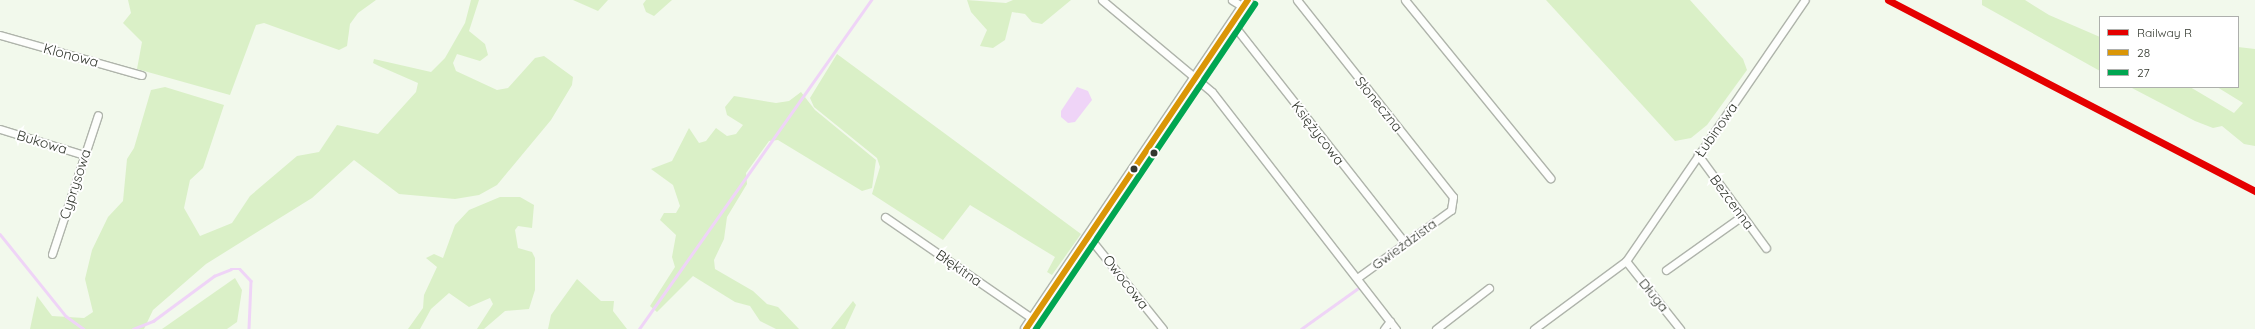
<!DOCTYPE html>
<html>
<head>
<meta charset="utf-8">
<style>
	body { margin:0 }
	#map { position:relative; width:2255px; height:329px; overflow:hidden; background:#f2f9ec; font-family:Quicksand,sans-serif }
	div>[style] { position:absolute }
	.green>* { inset:0; background:#daf0c7 }
	.water>* { inset:0; background:#efd4f7 }
	.stream>* { height:2.5px; margin:-1.25px; padding:0 1.25px; transform-origin:1.25px; border-radius:1.25px; background:#efd4f7 }
	.roads { filter:drop-shadow(1px 0 #afb4ab) drop-shadow(-1px 0 #afb4ab) drop-shadow(0 1px #afb4ab) drop-shadow(0 -1px #afb4ab) }
	.street>* { height:7px; margin:-3.5px; padding:0 3.5px; transform-origin:3.5px; border-radius:3.5px; background:#fdfefc }
	.secondary>* { height:10px; margin:-5px; padding:0 5px; transform-origin:5px; border-radius:5px; background:#fdfefc }
	.bus-1>* { height:6px; margin:-3px; padding:0 3px; transform-origin:3px; border-radius:3px; background:#da9607 }
	.bus-2>* { height:6px; margin:-3px; padding:0 3px; transform-origin:3px; border-radius:3px; background:#00a651 }
	.rail-1>* { height:7px; margin:-3.5px; padding:0 3.5px; transform-origin:3.5px; border-radius:3.5px; background:#e50000 }
	.dots>* { width:11px; height:11px; translate:-50% -50%; box-sizing:border-box; border:2px solid #fff; border-radius:50% }
	span { translate:-50% -50%; white-space:nowrap; text-align:center; line-height:1.15; -webkit-text-stroke:4px #fff; paint-order:stroke }
	.street-label { font-size:14px; color:#33382f }
	.legend { position:absolute; left:2099px; top:16px; width:140px; height:72px; box-sizing:border-box; background:#fff; border:1px solid #adafac; margin:0; padding:5px 7px; list-style:none; font-size:12px; color:#33382f }
	.legend li { display:flex; align-items:center; gap:8px; height:20px }
	.legend b { width:20px; border:1px solid #adafac }
</style>
</head>
<body>
<div id="map">
	<div class="green">
		<div style="clip-path:polygon(128px 0,376px 0,358px 13px,350px 24px,347px 46px,339px 50px,264px 23px,256px 25px,230px 95px,137px 69px,142px 42px,123px 23px,131px 13px)"></div>
		<div style="clip-path:polygon(471px 0,479px 0,469px 31px,485px 44px,488px 55px,480px 61px,457px 54px,453px 63px,456px 71px,497px 90px,508px 88px,535px 58px,544px 56px,573px 77px,572px 85px,551px 120px,497px 185px,479px 195px,455px 199px,399px 194px,354px 160px,312px 198px,206px 264px,153px 310px,144px 329px,30px 329px,37px 296px,52px 316px,84px 318px,93px 312px,85px 279px,92px 250px,108px 217px,123px 201px,127px 159px,134px 148px,151px 90px,165px 87px,224px 105px,203px 168px,190px 180px,184px 208px,200px 236px,232px 223px,250px 196px,297px 156px,319px 152px,337px 125px,378px 134px,416px 92px,418px 83px,379px 66px,373px 63px,374px 59px,431px 72px,445px 58px,465px 23px)"></div>
		<div style="clip-path:polygon(573px 0,608px 0,598px 11px)"></div>
		<div style="clip-path:polygon(646px 0,672px 0,654px 16px,646px 12px,643px 4px)"></div>
		<div style="clip-path:polygon(967px 0,1006px 3px,1013px 0,1071px 0,1042px 24px,1032px 22px,1025px 14px,1012px 12px,1005px 40px,993px 48px,980px 46px,987px 30px,971px 12px)"></div>
		<div style="clip-path:polygon(1546px 0,1690px 0,1743px 59px,1747px 70px,1707px 125px,1691px 138px,1675px 141px)"></div>
		<div style="clip-path:polygon(1982px 0,2025px 0,2049px 15px,2100px 37px,2100px 71px,1982px 5px)"></div>
		<div style="clip-path:polygon(2238px 47px,2255px 49px,2255px 146px,2244px 144px,2222px 126px,2213px 128px,2195px 121px,2130px 87px,2190px 87px,2234px 113px,2243px 103px,2217px 87px,2238px 87px)"></div>
		<div style="clip-path:polygon(837px 54px,1081px 234px,1052px 275px,1047px 272px,1055px 257px,970px 205px,943px 240px,872px 194px,880px 167px,877px 158px,814px 107px,810px 98px)"></div>
		<div style="clip-path:polygon(801px 92px,815px 110px,876px 160px,872px 188px,862px 191px,778px 140px,769px 141px,746px 173px,747px 184px,727px 217px,724px 239px,714px 260px,715px 269px,753px 291px,767px 304px,778px 307px,799px 329px,776px 329px,760px 321px,750px 306px,735px 302px,693px 276px,657px 312px,650px 306px,675px 267px,672px 257px,676px 235px,660px 220px,664px 213px,676px 213px,680px 206px,673px 185px,651px 169px,672px 161px,689px 128px,699px 143px,706px 141px,716px 128px,727px 136px,736px 134px,743px 125px,727px 115px,725px 107px,734px 96px,776px 103px,789px 101px)"></div>
		<div style="clip-path:polygon(500px 197px,520px 197px,534px 205px,532px 228px,518px 226px,515px 230px,518px 248px,532px 252px,535px 258px,535px 290px,529px 309px,505px 311px,484px 329px,477px 329px,493px 304px,490px 298px,469px 307px,449px 293px,431px 309px,420px 329px,408px 329px,423px 308px,424px 295px,437px 267px,426px 258px,434px 254px,443px 258px,455px 225px,469px 210px)"></div>
		<div style="clip-path:polygon(235px 278px,242px 290px,237px 322px,227px 329px,162px 329px)"></div>
		<div style="clip-path:polygon(577px 279px,601px 301px,614px 301px,613px 311px,627px 329px,548px 329px,551px 315px)"></div>
		<div style="clip-path:polygon(853px 301px,856px 305px,845px 329px,831px 329px)"></div>
	</div>
	<div class="water">
		<div style="clip-path:polygon(1077px 87px,1088px 91px,1092px 100px,1075px 122px,1068px 123px,1061px 117px,1061px 111px)"></div>
	</div>
	<div class="stream">
		<div style="left:0;top:234px;width:105px;rotate:51.2deg"></div>
		<div style="left:66px;top:316px;width:22px;rotate:36deg"></div>
		<div style="left:133px;top:329px;width:22px;rotate:-22deg"></div>
		<div style="left:153px;top:321px;width:76px;rotate:-36.4deg"></div>
		<div style="left:214px;top:276px;width:18px;rotate:-22deg"></div>
		<div style="left:231px;top:269px;width:9px"></div>
		<div style="left:240px;top:269px;width:16px;rotate:47deg"></div>
		<div style="left:251px;top:281px;width:48px;rotate:92.4deg"></div>
		<div style="left:639px;top:329px;width:403px;rotate:-54.8deg"></div>
		<div style="left:1301px;top:329px;width:69px;rotate:-35.5deg"></div>
	</div>
	<div class="roads">
		<div class="street">
			<div style="left:1102px;top:0;width:143px;rotate:39.9deg"></div>
			<div style="left:1212px;top:92px;width:300px;rotate:52.2deg"></div>
			<div style="left:1232px;top:0;width:13px;rotate:32deg"></div>
			<div style="left:1297px;top:0;width:251px;rotate:51.6deg"></div>
			<div style="left:1453px;top:197px;width:13px;rotate:99deg"></div>
			<div style="left:1451px;top:210px;width:116px;rotate:144.1deg"></div>
			<div style="left:1405px;top:0;width:230px;rotate:50.8deg"></div>
			<div style="left:1232px;top:23px;width:280px;rotate:51.8deg"></div>
			<div style="left:0;top:35px;width:147px;rotate:15.8deg"></div>
			<div style="left:0;top:129px;width:88px;rotate:17.2deg"></div>
			<div style="left:1698px;top:155px;width:115px;rotate:53.8deg"></div>
			<div style="left:885px;top:217px;width:180px;rotate:34.6deg"></div>
			<div style="left:1088px;top:236px;width:119px;rotate:51.1deg"></div>
			<div style="left:52px;top:254px;width:146px;rotate:-71.7deg"></div>
			<div style="left:1626px;top:261px;width:87px;rotate:51.5deg"></div>
			<div style="left:1666px;top:270px;width:93px;rotate:-35.4deg"></div>
			<div style="left:1384px;top:329px;width:10px;rotate:-53deg"></div>
			<div style="left:1436px;top:329px;width:67px;rotate:-37.7deg"></div>
			<div style="left:1534px;top:329px;width:114px;rotate:-36.5deg"></div>
			<div style="left:1626px;top:261px;width:316px;rotate:-55.6deg"></div>
		</div>
		<div class="secondary">
			<div style="left:1026px;top:329px;width:397px;rotate:-56deg"></div>
		</div>
	</div>
	<div class="bus-1">
		<div style="left:1026px;top:329px;width:397px;rotate:-56deg"></div>
	</div>
	<div class="bus-2">
		<div style="left:1036px;top:329px;width:392px;rotate:-56deg"></div>
	</div>
	<div class="rail-1">
		<div style="left:1888px;top:0;width:414px;rotate:27.5deg"></div>
	</div>
	<div class="dots">
		<div style="left:1154px;top:153px;background:#33382f"></div>
		<div style="left:1134px;top:169px;background:#33382f"></div>
	</div>
	<div class="street-label">
		<span style="left:71px;top:55px;rotate:15deg">Klonowa</span>
		<span style="left:1379px;top:104px;rotate:51deg">Słoneczna</span>
		<span style="left:1716px;top:130px;rotate:-55deg">Łubinowa</span>
		<span style="left:1318px;top:133px;rotate:52deg">Księżycowa</span>
		<span style="left:42px;top:142px;rotate:17deg">Bukowa</span>
		<span style="left:75px;top:184px;rotate:-72deg">Cyprysowa</span>
		<span style="left:1732px;top:202px;rotate:54deg">Bezcenna</span>
		<span style="left:1404px;top:244px;rotate:-36deg">Gwieździsta</span>
		<span style="left:959px;top:268px;rotate:35deg">Błękitna</span>
		<span style="left:1126px;top:282px;rotate:52deg">Owocowa</span>
		<span style="left:1654px;top:295px;rotate:51deg">Długa</span>
	</div>
	<ul class="legend">
	<li><b style="height:5px;background:#e50000"></b>Railway R</li>
	<li><b style="height:5px;background:#da9607"></b>28</li>
	<li><b style="height:5px;background:#00a651"></b>27</li>
	</ul>
</div>
</body>
</html>
